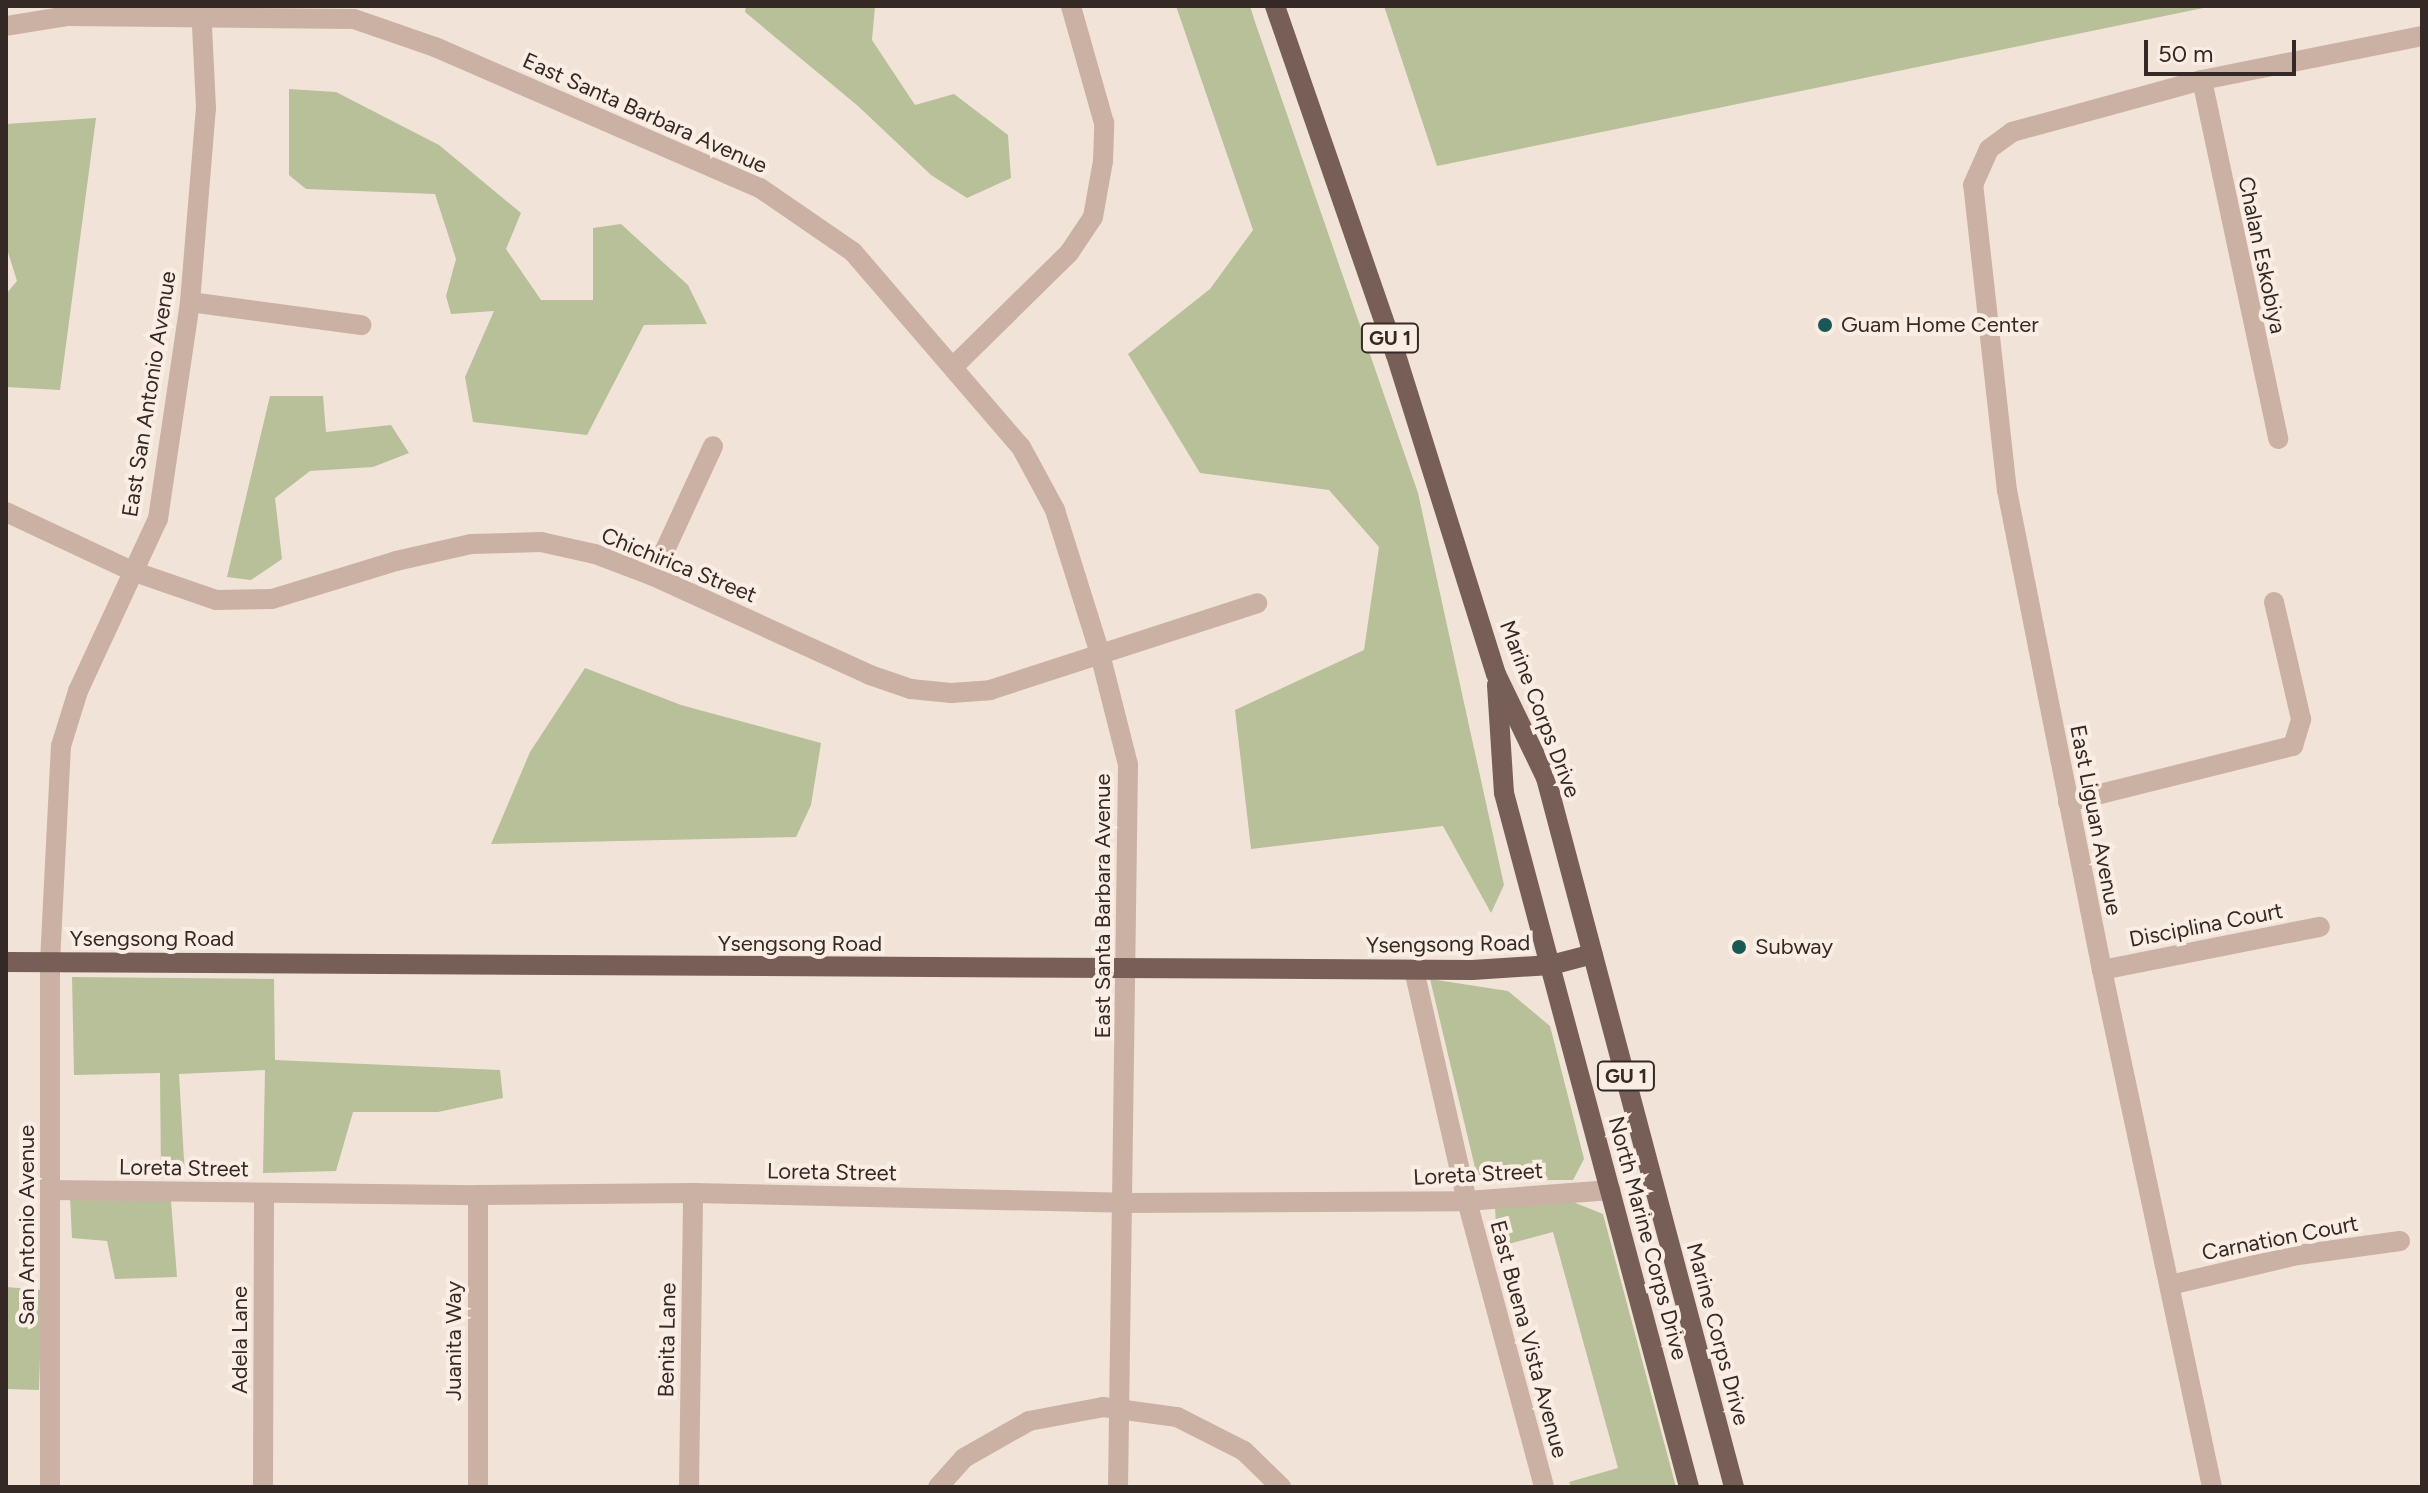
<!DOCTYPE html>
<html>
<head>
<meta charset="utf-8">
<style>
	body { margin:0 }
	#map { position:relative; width:2428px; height:1493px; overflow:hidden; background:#f1e3d8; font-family:Figtree,sans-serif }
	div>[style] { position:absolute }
	.green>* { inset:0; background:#b7c098 }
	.minor>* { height:20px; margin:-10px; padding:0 10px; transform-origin:10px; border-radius:10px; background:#cab1a4 }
	.major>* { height:20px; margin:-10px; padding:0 10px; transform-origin:10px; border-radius:10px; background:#775e56 }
	.dots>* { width:22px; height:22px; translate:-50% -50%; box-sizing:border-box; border:4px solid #f9ede4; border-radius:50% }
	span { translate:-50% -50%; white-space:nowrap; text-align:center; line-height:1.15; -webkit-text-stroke:8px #f9ede4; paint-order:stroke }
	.shield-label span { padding:2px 6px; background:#f9ede4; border:2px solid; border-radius:6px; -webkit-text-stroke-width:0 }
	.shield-label { font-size:20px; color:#352926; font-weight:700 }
	.street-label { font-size:22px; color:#352926 }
	.poi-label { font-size:22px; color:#352926 }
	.left { translate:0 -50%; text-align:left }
	.frame { position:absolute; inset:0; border:8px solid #352926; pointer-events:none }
	.scale { position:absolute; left:2144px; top:40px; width:152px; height:36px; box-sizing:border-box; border:4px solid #352926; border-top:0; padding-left:10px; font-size:24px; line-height:28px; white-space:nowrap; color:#352926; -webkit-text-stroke:6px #f9ede4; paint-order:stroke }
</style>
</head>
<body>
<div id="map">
	<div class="green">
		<div style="clip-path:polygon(746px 6px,875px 6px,872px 40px,915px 105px,954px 94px,1008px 135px,1011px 178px,967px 198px,931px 175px,858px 106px,745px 12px)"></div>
		<div style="clip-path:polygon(1176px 6px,1250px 6px,1254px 19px,1418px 493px,1504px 885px,1491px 913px,1443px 826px,1251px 849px,1235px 710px,1364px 650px,1379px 547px,1329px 490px,1200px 473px,1128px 354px,1210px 289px,1253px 230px)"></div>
		<div style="clip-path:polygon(1384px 6px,2213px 6px,1437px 166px)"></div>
		<div style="clip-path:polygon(289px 89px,336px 92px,439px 145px,521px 213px,506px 249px,541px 300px,593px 300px,593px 228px,621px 224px,688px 285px,707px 324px,644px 325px,587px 435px,473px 422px,465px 377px,494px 311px,451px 314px,446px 296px,456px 259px,435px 194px,306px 189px,289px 175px)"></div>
		<div style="clip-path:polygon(96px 118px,60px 390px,6px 387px,6px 294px,17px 281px,6px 246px,6px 124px)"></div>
		<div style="clip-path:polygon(270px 396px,323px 396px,326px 432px,391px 425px,409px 453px,373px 467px,310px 471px,275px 498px,282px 559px,251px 580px,227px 577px)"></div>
		<div style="clip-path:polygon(585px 668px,681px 705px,821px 743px,811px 805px,796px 837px,491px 844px,530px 752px)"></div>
		<div style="clip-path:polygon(72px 977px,274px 979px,275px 1060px,500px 1070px,503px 1098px,438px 1112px,353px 1112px,336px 1171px,263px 1173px,265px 1070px,179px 1074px,185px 1177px,161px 1178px,160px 1073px,74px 1075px)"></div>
		<div style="clip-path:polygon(1430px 979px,1508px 991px,1550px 1026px,1584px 1159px,1573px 1180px,1478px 1180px)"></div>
		<div style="clip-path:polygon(70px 1197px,171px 1201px,177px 1277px,115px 1279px,107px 1241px,72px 1238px)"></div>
		<div style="clip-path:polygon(1573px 1202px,1603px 1214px,1676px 1487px,1571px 1487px,1569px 1482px,1618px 1468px,1553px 1232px,1497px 1247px,1495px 1207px)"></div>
		<div style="clip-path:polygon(6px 1287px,42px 1290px,39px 1390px,6px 1389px)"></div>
	</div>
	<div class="minor">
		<div style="left:6px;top:26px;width:63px;rotate:-9.2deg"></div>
		<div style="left:68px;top:16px;width:286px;rotate:0.6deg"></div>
		<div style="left:354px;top:19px;width:86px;rotate:19.1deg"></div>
		<div style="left:435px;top:47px;width:354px;rotate:23.5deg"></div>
		<div style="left:760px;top:188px;width:113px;rotate:34.5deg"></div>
		<div style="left:853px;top:252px;width:257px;rotate:49.3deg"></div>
		<div style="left:1021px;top:447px;width:72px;rotate:61.6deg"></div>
		<div style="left:1055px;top:510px;width:151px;rotate:72.6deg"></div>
		<div style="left:1100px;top:654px;width:114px;rotate:75.8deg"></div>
		<div style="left:1128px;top:765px;width:722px;rotate:90.79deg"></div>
		<div style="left:2202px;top:80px;width:367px;rotate:78deg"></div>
		<div style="left:190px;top:302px;width:173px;rotate:7.7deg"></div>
		<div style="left:954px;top:366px;width:161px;rotate:-44.5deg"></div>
		<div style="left:1069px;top:253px;width:43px;rotate:-56.3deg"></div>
		<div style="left:1093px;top:217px;width:57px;rotate:-79.9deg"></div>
		<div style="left:1103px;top:161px;width:38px;rotate:-88deg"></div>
		<div style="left:1104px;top:123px;width:122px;rotate:-105.8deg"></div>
		<div style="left:6px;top:512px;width:139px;rotate:25.1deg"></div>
		<div style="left:132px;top:571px;width:89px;rotate:19deg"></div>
		<div style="left:216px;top:600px;width:56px;rotate:-1deg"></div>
		<div style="left:272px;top:599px;width:130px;rotate:-17deg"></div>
		<div style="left:396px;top:561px;width:77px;rotate:-12.8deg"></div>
		<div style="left:471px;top:544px;width:70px;rotate:-1.6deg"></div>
		<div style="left:541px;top:542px;width:55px;rotate:12.5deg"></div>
		<div style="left:595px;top:554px;width:62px;rotate:20.8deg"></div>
		<div style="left:653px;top:576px;width:239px;rotate:24.5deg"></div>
		<div style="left:870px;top:675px;width:43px;rotate:18.9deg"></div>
		<div style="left:911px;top:689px;width:40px;rotate:5.7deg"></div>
		<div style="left:951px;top:693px;width:39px;rotate:-4deg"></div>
		<div style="left:990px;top:690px;width:281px;rotate:-18deg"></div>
		<div style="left:653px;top:576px;width:143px;rotate:-65.2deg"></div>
		<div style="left:2068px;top:802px;width:232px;rotate:-14deg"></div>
		<div style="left:2293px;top:746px;width:28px;rotate:-73deg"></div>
		<div style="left:2301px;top:719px;width:120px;rotate:-103deg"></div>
		<div style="left:1414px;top:970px;width:237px;rotate:77.1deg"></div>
		<div style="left:1467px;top:1201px;width:296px;rotate:74.9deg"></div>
		<div style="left:2102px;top:970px;width:222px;rotate:-11.2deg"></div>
		<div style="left:51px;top:1190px;width:427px;rotate:0.7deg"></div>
		<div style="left:478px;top:1195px;width:215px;rotate:-0.5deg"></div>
		<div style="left:693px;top:1193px;width:431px;rotate:1.3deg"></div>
		<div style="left:1124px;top:1203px;width:343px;rotate:-0.3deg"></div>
		<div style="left:1467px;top:1201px;width:144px;rotate:-4.4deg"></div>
		<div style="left:2170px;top:1285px;width:131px;rotate:-13.2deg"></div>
		<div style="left:2298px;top:1255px;width:103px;rotate:-7.8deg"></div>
		<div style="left:50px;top:1487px;width:525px;rotate:-90deg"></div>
		<div style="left:50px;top:962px;width:216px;rotate:-87.1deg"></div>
		<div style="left:61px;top:746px;width:58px;rotate:-72.8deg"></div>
		<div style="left:78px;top:691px;width:190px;rotate:-65.1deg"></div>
		<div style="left:158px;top:519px;width:219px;rotate:-81.6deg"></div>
		<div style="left:190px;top:302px;width:195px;rotate:-85.3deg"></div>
		<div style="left:206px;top:108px;width:102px;rotate:-92.8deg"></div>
		<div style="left:263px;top:1487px;width:294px;rotate:-89.8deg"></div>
		<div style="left:478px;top:1487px;width:292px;rotate:-90deg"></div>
		<div style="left:689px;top:1487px;width:294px;rotate:-89.2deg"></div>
		<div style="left:938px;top:1487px;width:39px;rotate:-48deg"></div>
		<div style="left:964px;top:1458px;width:75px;rotate:-29.6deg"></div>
		<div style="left:1029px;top:1421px;width:75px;rotate:-10.7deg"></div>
		<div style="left:1103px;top:1407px;width:75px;rotate:7.7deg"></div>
		<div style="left:1177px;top:1417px;width:75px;rotate:26.9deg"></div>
		<div style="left:1244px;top:1451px;width:52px;rotate:44.2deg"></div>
		<div style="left:2212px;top:1487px;width:529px;rotate:-102.01deg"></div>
		<div style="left:2102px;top:970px;width:488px;rotate:-101.2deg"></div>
		<div style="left:2007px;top:491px;width:308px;rotate:-96.3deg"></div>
		<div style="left:1973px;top:185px;width:39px;rotate:-66deg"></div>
		<div style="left:1989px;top:149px;width:29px;rotate:-36deg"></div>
		<div style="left:2012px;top:132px;width:197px;rotate:-15.3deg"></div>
		<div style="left:2202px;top:80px;width:224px;rotate:-11.3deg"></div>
	</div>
	<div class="major">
		<div style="left:1275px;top:6px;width:369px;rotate:70.9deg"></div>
		<div style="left:1396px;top:355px;width:334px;rotate:72.6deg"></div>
		<div style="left:1496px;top:674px;width:115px;rotate:64.3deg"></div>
		<div style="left:1546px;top:778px;width:734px;rotate:75.15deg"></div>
		<div style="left:1497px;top:685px;width:108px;rotate:86.3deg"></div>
		<div style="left:1504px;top:793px;width:718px;rotate:75.07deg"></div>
		<div style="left:6px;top:962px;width:1466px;rotate:0.31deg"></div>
		<div style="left:1472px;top:970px;width:79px;rotate:-3.6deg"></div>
		<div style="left:1551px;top:965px;width:43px;rotate:-14.7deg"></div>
	</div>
	<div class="dots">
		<div style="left:1825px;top:325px;background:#1b5754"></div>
		<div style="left:1739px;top:947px;background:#1b5754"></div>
	</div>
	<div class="shield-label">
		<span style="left:1390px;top:338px">GU 1</span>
		<span style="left:1626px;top:1076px">GU 1</span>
	</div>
	<div class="street-label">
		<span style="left:645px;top:113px;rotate:24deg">East Santa Barbara Avenue</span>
		<span style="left:2262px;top:255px;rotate:78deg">Chalan Eskobiya</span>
		<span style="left:149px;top:394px;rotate:-81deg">East San Antonio Avenue</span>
		<span style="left:679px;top:565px;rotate:22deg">Chichirica Street</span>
		<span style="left:1540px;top:709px;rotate:69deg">Marine Corps Drive</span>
		<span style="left:2096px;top:820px;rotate:79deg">East Liguan Avenue</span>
		<span style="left:1103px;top:906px;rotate:-90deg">East Santa Barbara Avenue</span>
		<span style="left:2206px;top:925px;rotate:-11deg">Disciplina Court</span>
		<span style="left:152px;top:939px">Ysengsong Road</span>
		<span style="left:800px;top:944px">Ysengsong Road</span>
		<span style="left:1448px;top:944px;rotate:-1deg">Ysengsong Road</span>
		<span style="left:184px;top:1168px;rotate:1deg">Loreta Street</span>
		<span style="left:832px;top:1172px;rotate:1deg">Loreta Street</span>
		<span style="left:1478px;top:1174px;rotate:-3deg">Loreta Street</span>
		<span style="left:27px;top:1225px;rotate:-90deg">San Antonio Avenue</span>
		<span style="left:1648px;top:1238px;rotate:75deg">North Marine Corps Drive</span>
		<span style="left:2280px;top:1238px;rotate:-11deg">Carnation Court</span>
		<span style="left:1718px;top:1334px;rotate:75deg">Marine Corps Drive</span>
		<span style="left:1529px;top:1339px;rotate:75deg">East Buena Vista Avenue</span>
		<span style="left:240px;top:1340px;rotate:-90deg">Adela Lane</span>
		<span style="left:667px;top:1340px;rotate:-89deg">Benita Lane</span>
		<span style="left:454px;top:1341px;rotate:-90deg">Juanita Way</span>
	</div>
	<div class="poi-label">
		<span class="left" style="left:1841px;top:325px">Guam Home Center</span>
		<span class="left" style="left:1755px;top:947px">Subway</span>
	</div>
	<div class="frame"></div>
	<div class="scale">50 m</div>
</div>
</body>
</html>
